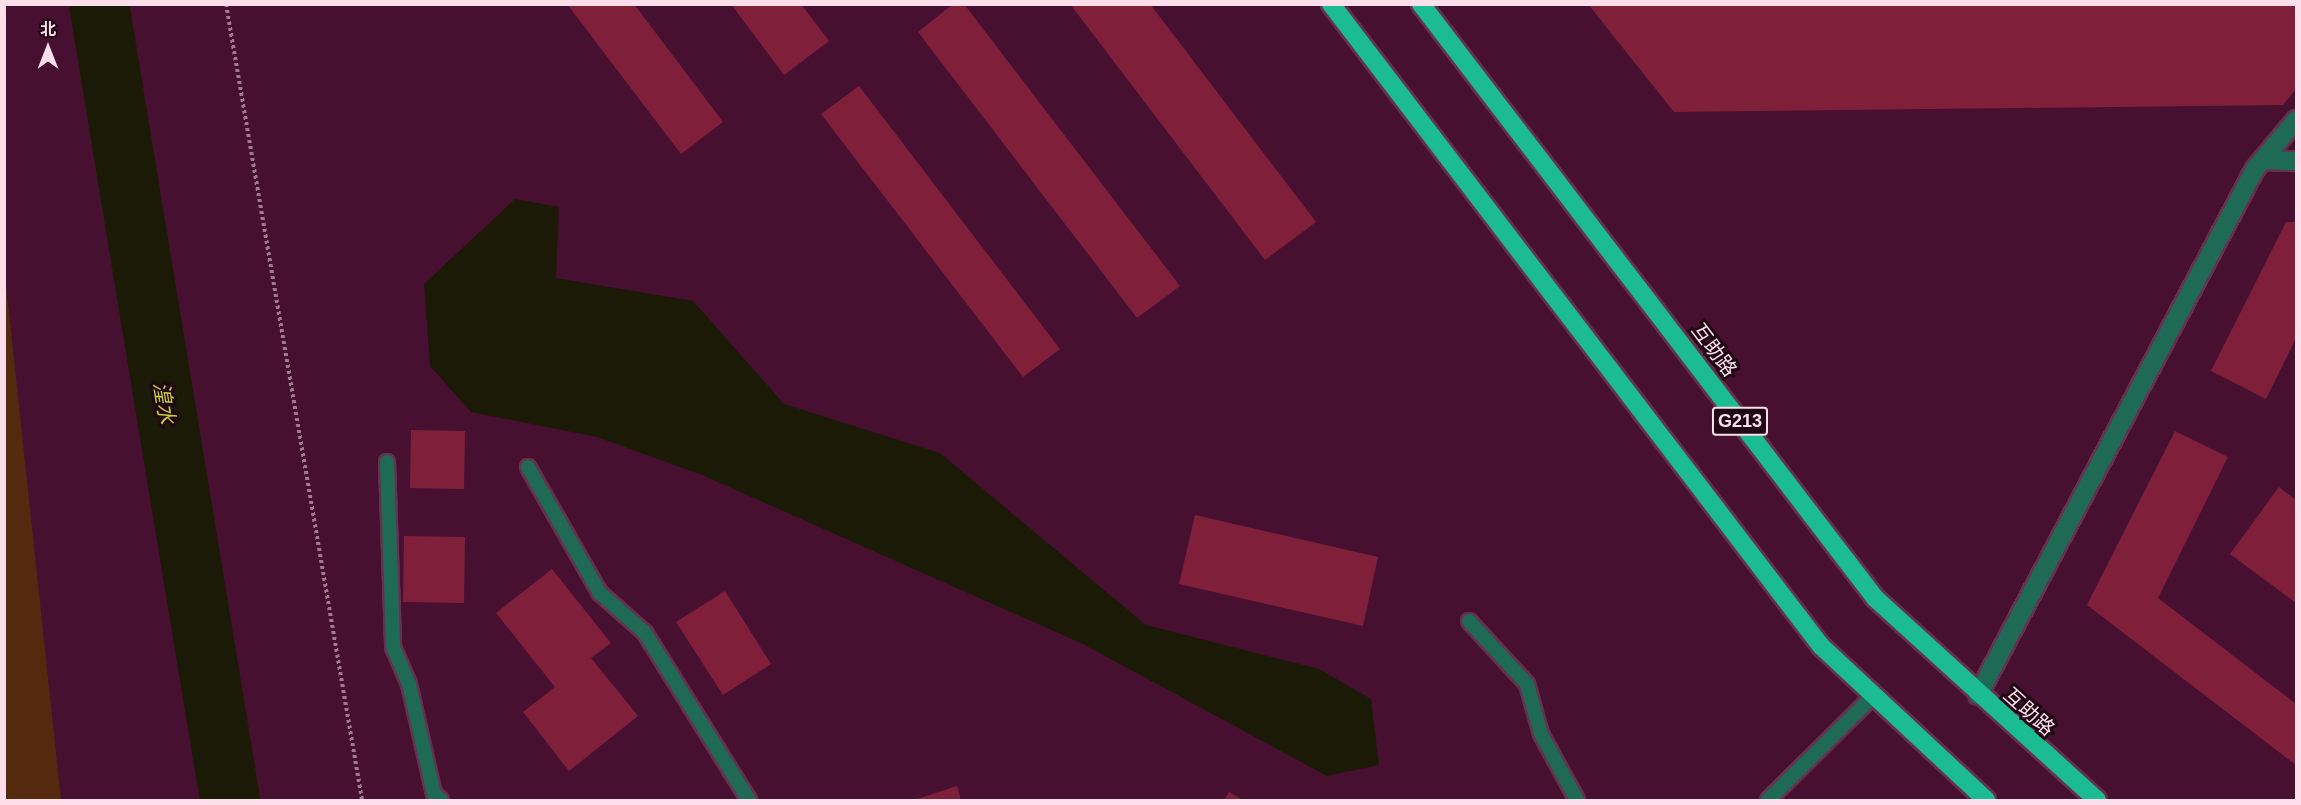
<!DOCTYPE html>
<html>
<head>
<meta charset="utf-8">
<style>
	body { margin:0 }
	#map { position:relative; width:2301px; height:805px; overflow:hidden; background:#481030; font-family:Arial,"Noto Sans SC",sans-serif }
	div>[style] { position:absolute }
	.green>* { inset:0; background:#54290d }
	.water>* { inset:0; background:#1a1a07 }
	.river>* { height:60px; margin:-30px; padding:0 30px; transform-origin:30px; border-radius:30px; background:#1a1a07 }
	.building>* { inset:0; background:#801f39 }
	.path>* { height:4px; margin-top:-2px; transform-origin:0; background:repeating-linear-gradient(90deg,#a47990 0 3px,transparent 0 6px) }
	.roads { filter:drop-shadow(2px 0 #65314e) drop-shadow(-2px 0 #65314e) drop-shadow(0 2px #65314e) drop-shadow(0 -2px #65314e) }
	.lane>* { height:14px; margin:-7px; padding:0 7px; transform-origin:7px; border-radius:7px; background:#1f6a55 }
	.street>* { height:18px; margin:-9px; padding:0 9px; transform-origin:9px; border-radius:9px; background:#1f6a55 }
	.highway>* { height:18px; margin:-9px; padding:0 9px; transform-origin:9px; border-radius:9px; background:#1bbb93 }
	span { translate:-50% -50%; white-space:nowrap; text-align:center; line-height:1.15; -webkit-text-stroke:6px #210815; paint-order:stroke }
	.shield-label span { padding:2px 4px; background:#210815; border:2px solid; border-radius:4px; -webkit-text-stroke-width:0 }
	.shield-label { font-size:18px; color:#fddfec; font-weight:700 }
	.street-label { font-size:20px; color:#fddfec }
	.water-label { font-size:21px; color:#cbcd42; font-style:italic }
	.frame { position:absolute; inset:0; border:6px solid #fddfec; pointer-events:none }
	.north { position:absolute; left:18px; top:18px; width:60px; height:60px; -webkit-text-stroke:4px #210815; paint-order:stroke; rotate:0deg; font-size:16px; font-weight:700; line-height:24px; text-align:center; color:#fddfec }
	.north::after { content:''; display:block; margin:auto; width:21px; height:27px; background:#fddfec; clip-path:polygon(50% 0,100% 100%,50% 72%,0 100%) }
</style>
</head>
<body>
<div id="map">
	<div class="green">
		<div style="clip-path:polygon(4px 275px,5px 275px,61px 800px,5px 800px)"></div>
	</div>
	<div class="water">
		<div style="clip-path:polygon(515px 199px,559px 207px,556px 278px,693px 301px,784px 404px,940px 453px,1146px 625px,1319px 669px,1371px 699px,1379px 765px,1327px 776px,1083px 644px,702px 475px,597px 437px,471px 412px,430px 366px,424px 284px)"></div>
	</div>
	<div class="river">
		<div style="left:99px;top:4px;width:807px;rotate:80.65deg"></div>
	</div>
	<div class="building">
		<div style="clip-path:polygon(567px 4px,634px 4px,723px 122px,681px 154px)"></div>
		<div style="clip-path:polygon(731px 4px,801px 4px,829px 41px,784px 75px)"></div>
		<div style="clip-path:polygon(953px 4px,964px 4px,1180px 286px,1137px 318px,918px 32px)"></div>
		<div style="clip-path:polygon(1070px 4px,1150px 4px,1316px 222px,1265px 260px)"></div>
		<div style="clip-path:polygon(1588px 4px,2296px 4px,2296px 89px,2283px 105px,1674px 112px)"></div>
		<div style="clip-path:polygon(859px 86px,1060px 349px,1023px 377px,821px 114px)"></div>
		<div style="clip-path:polygon(2286px 222px,2296px 222px,2296px 338px,2266px 399px,2211px 371px)"></div>
		<div style="clip-path:polygon(411px 430px,465px 431px,464px 489px,410px 488px)"></div>
		<div style="clip-path:polygon(2175px 431px,2228px 457px,2158px 598px,2296px 704px,2296px 765px,2087px 605px)"></div>
		<div style="clip-path:polygon(2279px 487px,2296px 500px,2296px 603px,2230px 554px)"></div>
		<div style="clip-path:polygon(1195px 515px,1378px 557px,1363px 626px,1179px 584px)"></div>
		<div style="clip-path:polygon(404px 536px,465px 537px,464px 603px,403px 602px)"></div>
		<div style="clip-path:polygon(552px 569px,611px 643px,591px 658px,638px 716px,569px 771px,523px 712px,555px 687px,496px 613px)"></div>
		<div style="clip-path:polygon(725px 591px,771px 664px,723px 695px,676px 622px)"></div>
		<div style="clip-path:polygon(957px 786px,961px 800px,914px 800px)"></div>
		<div style="clip-path:polygon(1229px 792px,1243px 800px,1224px 800px)"></div>
	</div>
	<div class="path">
		<div style="left:226px;top:4px;width:808px;rotate:80.3deg"></div>
	</div>
	<div class="roads">
		<div class="lane">
			<div style="left:387px;top:462px;width:185px;rotate:88.1deg"></div>
			<div style="left:393px;top:647px;width:40px;rotate:66.6deg"></div>
			<div style="left:409px;top:684px;width:113px;rotate:77.2deg"></div>
			<div style="left:434px;top:794px;width:9px;rotate:41deg"></div>
			<div style="left:528px;top:467px;width:145px;rotate:60.3deg"></div>
			<div style="left:600px;top:593px;width:60px;rotate:41.6deg"></div>
			<div style="left:645px;top:633px;width:197px;rotate:58.1deg"></div>
			<div style="left:1469px;top:621px;width:86px;rotate:47.4deg"></div>
			<div style="left:1527px;top:684px;width:52px;rotate:74.4deg"></div>
			<div style="left:1541px;top:734px;width:75px;rotate:61.4deg"></div>
			<div style="left:1768px;top:800px;width:149px;rotate:-44.7deg"></div>
		</div>
		<div class="street">
			<div style="left:2263px;top:160px;width:33px;rotate:2deg"></div>
			<div style="left:1978px;top:695px;width:594px;rotate:-62.23deg"></div>
			<div style="left:2255px;top:169px;width:64px;rotate:-50.1deg"></div>
		</div>
		<div class="highway">
			<div style="left:1331px;top:4px;width:808px;rotate:52.65deg"></div>
			<div style="left:1821px;top:646px;width:226px;rotate:43deg"></div>
			<div style="left:1421px;top:4px;width:748px;rotate:52.61deg"></div>
			<div style="left:1875px;top:598px;width:300px;rotate:42.3deg"></div>
		</div>
	</div>
	<div class="shield-label">
		<span style="left:1740px;top:421px">G213</span>
	</div>
	<div class="street-label">
		<span style="left:1714px;top:350px;rotate:53deg">互助路</span>
		<span style="left:2029px;top:712px;rotate:42deg">互助路</span>
	</div>
	<div class="water-label">
		<span style="left:164px;top:403px;rotate:81deg">湟水</span>
	</div>
	<div class="frame"></div>
	<div class="north">北</div>
</div>
</body>
</html>
